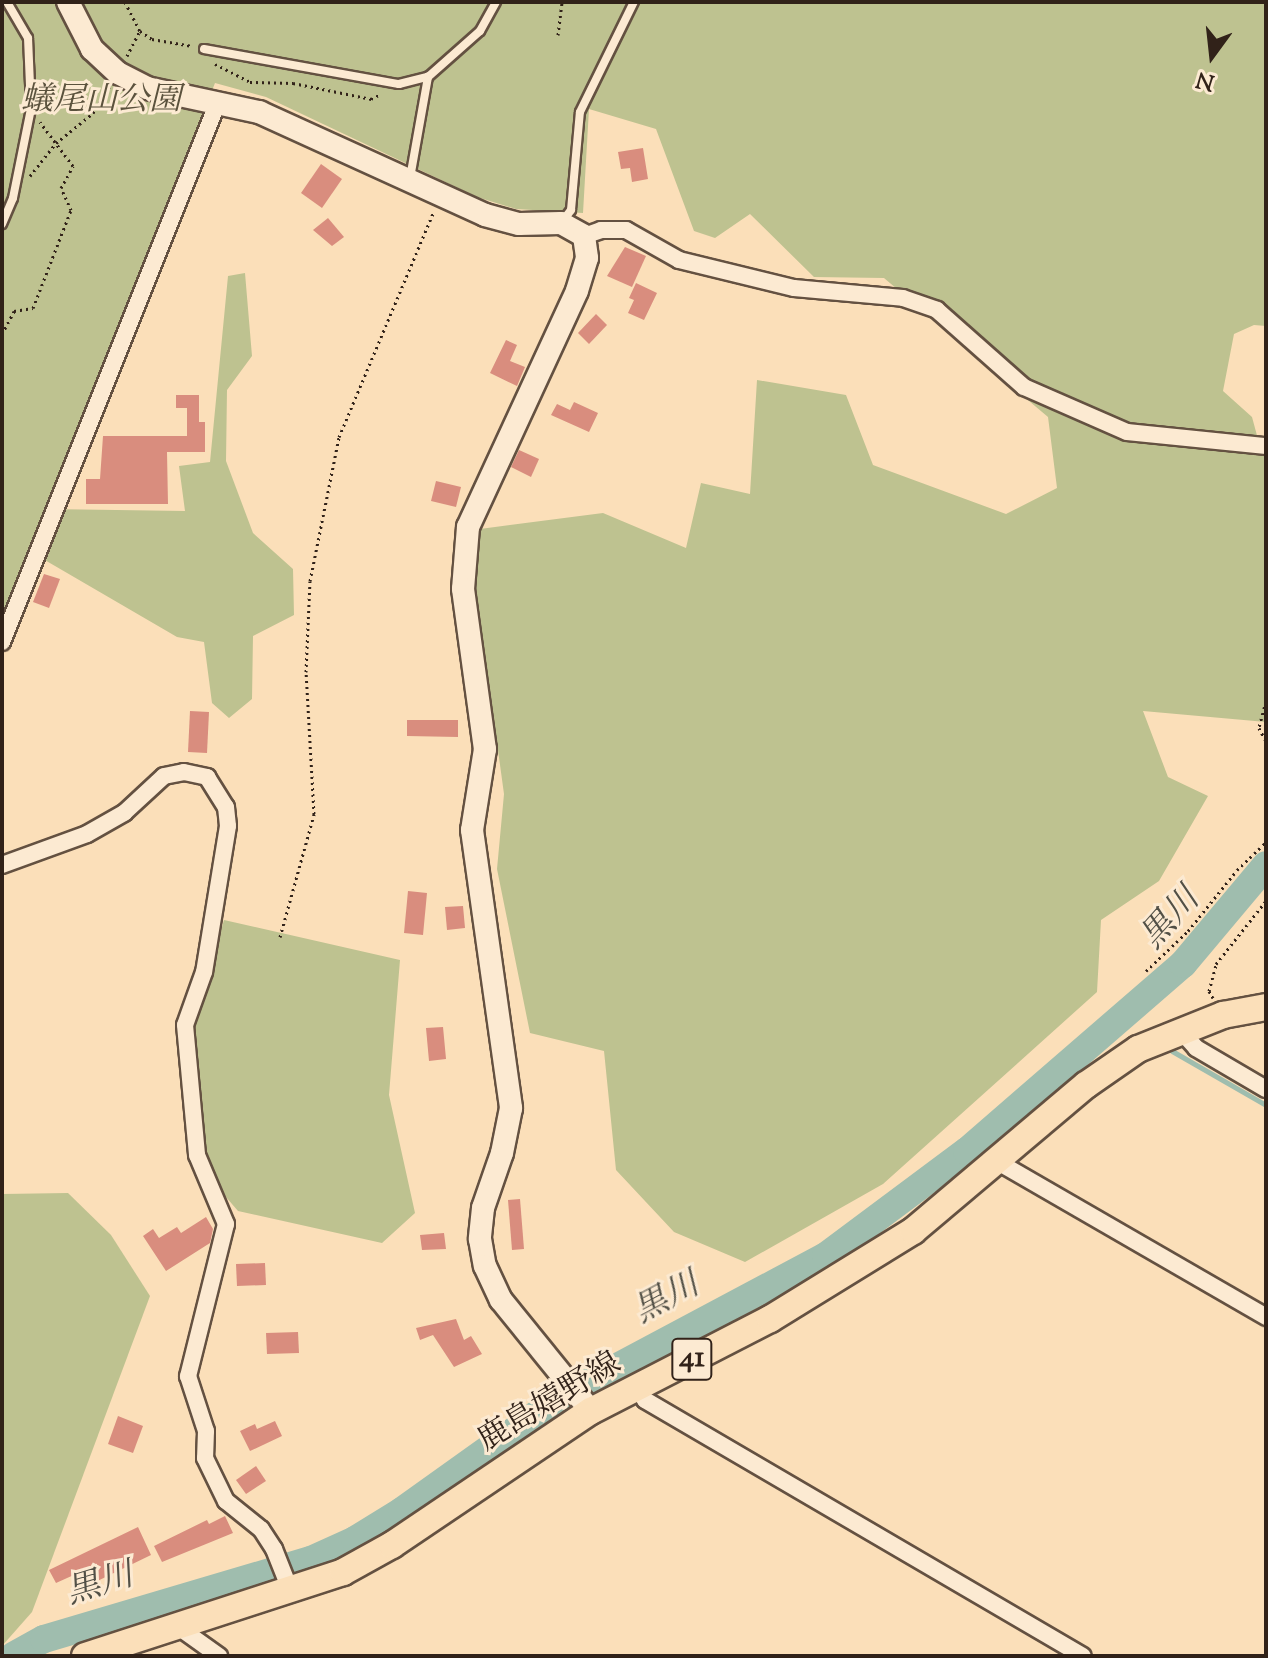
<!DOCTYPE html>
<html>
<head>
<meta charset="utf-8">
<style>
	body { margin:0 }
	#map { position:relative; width:1268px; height:1658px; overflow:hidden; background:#fbdfb9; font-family:"Sorts Mill Goudy","Noto Serif JP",serif }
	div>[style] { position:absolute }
	.green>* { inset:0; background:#bec290 }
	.stream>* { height:5px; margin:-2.5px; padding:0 2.5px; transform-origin:2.5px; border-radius:2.5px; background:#9fbdae }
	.river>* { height:28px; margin:-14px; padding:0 14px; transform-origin:14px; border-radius:14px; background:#9fbdae }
	.building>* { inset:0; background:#d98d7e }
	.path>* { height:3px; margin-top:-1.5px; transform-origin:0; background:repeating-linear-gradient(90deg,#312219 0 2px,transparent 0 6px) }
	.roads { filter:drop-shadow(2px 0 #645141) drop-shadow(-2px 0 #645141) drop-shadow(0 2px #645141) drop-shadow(0 -2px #645141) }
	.lane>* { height:8px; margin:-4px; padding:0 4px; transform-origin:4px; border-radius:4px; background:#fcead2 }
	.street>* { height:16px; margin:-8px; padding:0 8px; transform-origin:8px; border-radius:8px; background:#fcead2 }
	.secondary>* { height:22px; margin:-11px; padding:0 11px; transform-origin:11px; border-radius:11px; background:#fcead2 }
	.primary>* { height:26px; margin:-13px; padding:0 13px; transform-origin:13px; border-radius:13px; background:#fbdfb9 }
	span { translate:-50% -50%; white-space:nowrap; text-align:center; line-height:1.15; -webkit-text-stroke:6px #fcead2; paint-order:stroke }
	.shield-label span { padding:2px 6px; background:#fcead2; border:2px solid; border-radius:6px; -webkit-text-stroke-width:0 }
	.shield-label { font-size:30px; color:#312219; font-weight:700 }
	.park-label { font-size:32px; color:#5b523d; font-style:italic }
	.street-label { font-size:32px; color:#312219 }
	.water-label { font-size:34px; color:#525046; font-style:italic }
	.frame { position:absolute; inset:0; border:4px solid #312219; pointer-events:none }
	.north { position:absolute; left:1172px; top:16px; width:80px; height:80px; -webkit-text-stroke:6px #fcead2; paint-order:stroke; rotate:195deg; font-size:22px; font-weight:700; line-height:32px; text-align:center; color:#312219 }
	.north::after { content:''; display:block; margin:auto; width:28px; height:36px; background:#312219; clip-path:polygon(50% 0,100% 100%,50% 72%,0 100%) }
</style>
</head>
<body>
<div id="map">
	<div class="green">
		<div style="clip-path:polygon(2px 2px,1266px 2px,1266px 326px,1254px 325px,1234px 334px,1223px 391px,1252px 417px,1262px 454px,1266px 454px,1266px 722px,1143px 711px,1168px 777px,1208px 796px,1159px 881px,1101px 920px,1097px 992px,883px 1184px,745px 1262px,674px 1232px,616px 1170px,604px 1051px,530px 1033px,497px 869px,504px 794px,475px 583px,480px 529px,603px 513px,686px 548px,701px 483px,750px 494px,757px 380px,846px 395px,873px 465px,1006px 514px,1057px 488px,1048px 417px,884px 278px,814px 277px,750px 214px,715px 238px,694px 231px,656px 129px,589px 109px,583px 213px,516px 209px,477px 197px,266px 97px,215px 83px,47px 509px,185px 511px,179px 466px,210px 462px,228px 276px,245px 273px,252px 356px,227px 390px,226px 461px,253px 533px,293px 569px,294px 615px,253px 636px,252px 699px,229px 718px,212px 703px,204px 642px,177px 637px,31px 552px,2px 623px)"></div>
		<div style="clip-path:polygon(224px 920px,400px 960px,389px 1095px,415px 1213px,382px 1243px,238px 1211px,220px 1190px,203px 1152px,192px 1031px)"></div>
		<div style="clip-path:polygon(68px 1193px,111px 1235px,150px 1296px,32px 1612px,2px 1646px,2px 1194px)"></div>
	</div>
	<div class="stream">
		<div style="left:1172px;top:1051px;width:108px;rotate:29.9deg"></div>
	</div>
	<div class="river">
		<div style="left:13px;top:1656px;width:35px;rotate:-29deg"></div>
		<div style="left:44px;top:1639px;width:278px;rotate:-16.5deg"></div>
		<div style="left:311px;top:1560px;width:48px;rotate:-24.4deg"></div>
		<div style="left:355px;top:1540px;width:55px;rotate:-31.7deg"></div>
		<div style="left:402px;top:1511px;width:165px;rotate:-35.6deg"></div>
		<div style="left:536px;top:1415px;width:62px;rotate:-31.9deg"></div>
		<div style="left:589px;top:1382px;width:268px;rotate:-28deg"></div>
		<div style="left:826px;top:1256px;width:176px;rotate:-36.7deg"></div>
		<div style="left:967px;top:1151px;width:286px;rotate:-40.9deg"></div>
		<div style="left:1183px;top:964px;width:129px;rotate:-50deg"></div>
	</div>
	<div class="building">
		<div style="clip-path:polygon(643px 148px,648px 179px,632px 182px,630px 168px,621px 169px,618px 152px)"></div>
		<div style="clip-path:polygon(321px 164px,342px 179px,322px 208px,301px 193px)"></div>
		<div style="clip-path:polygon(328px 218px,344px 237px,332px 246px,313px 230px)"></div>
		<div style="clip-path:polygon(625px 247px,646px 256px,632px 287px,607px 276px)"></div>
		<div style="clip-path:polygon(636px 283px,657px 293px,644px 320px,628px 313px,634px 300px,629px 298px)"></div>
		<div style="clip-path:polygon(596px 314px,607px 325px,589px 344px,578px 333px)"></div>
		<div style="clip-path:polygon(506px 340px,517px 345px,510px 361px,525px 367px,517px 386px,490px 373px)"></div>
		<div style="clip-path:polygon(176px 395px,199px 395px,199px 422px,205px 422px,205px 452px,167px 452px,168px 504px,86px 504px,86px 479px,100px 479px,103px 436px,187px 436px,187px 408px,176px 408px)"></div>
		<div style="clip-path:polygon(574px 402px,598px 413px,589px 432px,551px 415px,557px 404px,570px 410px)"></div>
		<div style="clip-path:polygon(519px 450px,539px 459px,531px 477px,511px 467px)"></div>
		<div style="clip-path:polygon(436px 481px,461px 487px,456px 507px,431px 501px)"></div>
		<div style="clip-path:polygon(44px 574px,60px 579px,49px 608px,33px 602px)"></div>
		<div style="clip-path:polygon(190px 711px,209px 712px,207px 753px,188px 752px)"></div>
		<div style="clip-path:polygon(407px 720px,458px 720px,458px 737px,407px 736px)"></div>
		<div style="clip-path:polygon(408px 891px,427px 893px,423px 935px,404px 933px)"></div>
		<div style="clip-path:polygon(463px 906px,465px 928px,447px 930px,445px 907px)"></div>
		<div style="clip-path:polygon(443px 1027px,446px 1059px,429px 1061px,426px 1028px)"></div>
		<div style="clip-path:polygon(520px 1199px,524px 1249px,512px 1250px,508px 1200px)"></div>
		<div style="clip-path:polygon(206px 1217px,213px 1229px,210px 1243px,166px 1271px,143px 1236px,153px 1229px,159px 1238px,177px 1227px,181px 1233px)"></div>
		<div style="clip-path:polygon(444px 1233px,446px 1249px,422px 1250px,420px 1235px)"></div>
		<div style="clip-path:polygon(265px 1263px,266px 1285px,237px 1286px,236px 1264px)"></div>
		<div style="clip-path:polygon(456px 1319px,464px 1340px,471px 1336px,482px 1354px,454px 1367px,433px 1335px,420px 1340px,416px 1328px)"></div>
		<div style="clip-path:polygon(298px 1332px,299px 1353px,267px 1354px,266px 1333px)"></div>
		<div style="clip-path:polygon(118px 1416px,143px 1426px,133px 1453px,108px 1444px)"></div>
		<div style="clip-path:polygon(275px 1421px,282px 1436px,250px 1451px,240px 1431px,255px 1424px,257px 1429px)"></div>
		<div style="clip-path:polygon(256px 1466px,266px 1481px,246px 1494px,236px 1480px)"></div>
		<div style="clip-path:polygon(225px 1516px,233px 1533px,162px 1562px,154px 1546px,207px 1520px,209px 1524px)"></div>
		<div style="clip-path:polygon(138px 1527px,151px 1555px,83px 1588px,76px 1574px,56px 1583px,49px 1570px)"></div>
	</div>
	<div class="path">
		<div style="left:125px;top:2px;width:33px;rotate:63deg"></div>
		<div style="left:140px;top:31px;width:14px;rotate:34deg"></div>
		<div style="left:152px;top:39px;width:41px;rotate:9.9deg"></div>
		<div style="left:558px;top:35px;width:33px;rotate:-83deg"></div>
		<div style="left:127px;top:56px;width:28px;rotate:-63deg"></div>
		<div style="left:215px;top:64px;width:39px;rotate:27deg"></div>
		<div style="left:250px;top:82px;width:43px;rotate:1.3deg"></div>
		<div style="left:293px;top:83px;width:80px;rotate:11.6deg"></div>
		<div style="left:371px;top:99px;width:11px;rotate:-27deg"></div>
		<div style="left:30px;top:176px;width:42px;rotate:-51.8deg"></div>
		<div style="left:56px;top:143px;width:48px;rotate:-39deg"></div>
		<div style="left:93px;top:113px;width:31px;rotate:-58deg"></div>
		<div style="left:2px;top:334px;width:26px;rotate:-62deg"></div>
		<div style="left:14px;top:311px;width:19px;rotate:-9deg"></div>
		<div style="left:33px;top:308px;width:105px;rotate:-68.8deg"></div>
		<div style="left:71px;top:210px;width:24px;rotate:-114deg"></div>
		<div style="left:61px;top:188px;width:25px;rotate:-61deg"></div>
		<div style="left:73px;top:166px;width:55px;rotate:-126.9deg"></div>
		<div style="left:1266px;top:701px;width:28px;rotate:105deg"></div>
		<div style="left:1259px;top:728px;width:15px;rotate:62deg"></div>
		<div style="left:280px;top:937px;width:128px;rotate:-74.5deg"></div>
		<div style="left:314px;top:814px;width:142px;rotate:-93.2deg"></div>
		<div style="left:306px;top:672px;width:91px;rotate:-87.5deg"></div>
		<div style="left:310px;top:581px;width:147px;rotate:-78.6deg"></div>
		<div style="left:339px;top:437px;width:245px;rotate:-67.2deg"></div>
		<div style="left:1146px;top:971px;width:58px;rotate:-43.6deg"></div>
		<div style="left:1188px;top:931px;width:78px;rotate:-51.2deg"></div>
		<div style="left:1237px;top:870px;width:40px;rotate:-44deg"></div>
		<div style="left:1213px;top:998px;width:8px;rotate:-120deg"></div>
		<div style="left:1209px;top:991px;width:28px;rotate:-75deg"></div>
		<div style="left:1216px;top:964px;width:80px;rotate:-51.6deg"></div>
	</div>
	<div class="roads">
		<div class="lane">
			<div style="left:204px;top:49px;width:198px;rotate:10.2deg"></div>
			<div style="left:399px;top:84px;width:30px;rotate:-14deg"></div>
			<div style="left:410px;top:178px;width:103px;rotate:-79.9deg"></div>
			<div style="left:428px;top:77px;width:69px;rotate:-41.5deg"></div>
			<div style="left:480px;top:31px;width:33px;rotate:-61deg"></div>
			<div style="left:562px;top:222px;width:15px;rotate:-53deg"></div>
			<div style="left:571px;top:210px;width:98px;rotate:-84.8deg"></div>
			<div style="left:580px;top:112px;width:123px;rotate:-63.9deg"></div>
			<div style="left:2px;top:224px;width:28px;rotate:-67deg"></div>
			<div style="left:13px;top:198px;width:91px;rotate:-78.6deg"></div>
			<div style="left:31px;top:109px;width:71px;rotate:-92.4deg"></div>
			<div style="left:28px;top:38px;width:42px;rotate:-120.3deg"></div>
		</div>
		<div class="street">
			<div style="left:584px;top:236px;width:18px;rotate:-19deg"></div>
			<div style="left:601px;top:230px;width:25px"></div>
			<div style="left:626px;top:230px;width:61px;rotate:29.5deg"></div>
			<div style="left:679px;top:260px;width:118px;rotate:13.7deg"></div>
			<div style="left:794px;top:288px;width:109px;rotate:5.2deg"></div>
			<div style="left:903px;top:298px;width:36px;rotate:19deg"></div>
			<div style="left:937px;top:310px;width:116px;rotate:41.5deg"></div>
			<div style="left:1024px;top:387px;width:112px;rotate:23.6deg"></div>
			<div style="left:1127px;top:432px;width:140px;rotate:5.8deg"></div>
			<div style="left:2px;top:642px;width:582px;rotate:-68.2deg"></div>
			<div style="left:2px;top:865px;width:90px;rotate:-20deg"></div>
			<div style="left:87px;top:834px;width:43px;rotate:-29.6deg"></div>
			<div style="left:124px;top:813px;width:54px;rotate:-42.8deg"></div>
			<div style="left:164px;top:776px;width:20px;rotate:-11deg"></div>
			<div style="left:184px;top:772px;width:24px;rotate:12deg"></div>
			<div style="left:207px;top:777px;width:36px;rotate:58deg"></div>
			<div style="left:226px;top:807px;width:19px;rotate:84deg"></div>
			<div style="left:228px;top:826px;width:148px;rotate:99.3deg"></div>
			<div style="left:204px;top:972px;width:56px;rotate:109.7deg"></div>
			<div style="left:185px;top:1025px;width:131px;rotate:84.7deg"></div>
			<div style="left:197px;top:1155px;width:75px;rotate:67.2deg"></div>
			<div style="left:226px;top:1224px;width:157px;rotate:104deg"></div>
			<div style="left:188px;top:1376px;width:58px;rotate:71.9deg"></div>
			<div style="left:206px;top:1431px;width:27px;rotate:92deg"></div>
			<div style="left:205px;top:1458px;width:48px;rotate:64deg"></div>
			<div style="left:226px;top:1501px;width:45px;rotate:38.7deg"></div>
			<div style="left:261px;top:1529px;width:24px;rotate:57deg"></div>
			<div style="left:274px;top:1549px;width:46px;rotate:68.4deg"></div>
			<div style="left:1180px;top:1030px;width:24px;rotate:48deg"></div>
			<div style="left:1196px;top:1048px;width:81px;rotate:30.4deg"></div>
			<div style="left:998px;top:1162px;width:310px;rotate:30deg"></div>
			<div style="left:638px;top:1388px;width:14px;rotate:60deg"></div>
			<div style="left:645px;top:1400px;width:507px;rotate:30.31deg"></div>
			<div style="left:177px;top:1626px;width:52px;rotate:35.5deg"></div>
		</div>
		<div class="secondary">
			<div style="left:68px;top:2px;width:53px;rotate:62.9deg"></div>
			<div style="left:92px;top:49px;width:35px;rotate:43deg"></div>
			<div style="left:118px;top:73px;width:33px;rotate:27deg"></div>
			<div style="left:147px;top:88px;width:115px;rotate:12.1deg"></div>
			<div style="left:259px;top:112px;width:248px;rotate:24.5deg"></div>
			<div style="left:485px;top:215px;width:35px;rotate:15deg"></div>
			<div style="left:519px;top:224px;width:42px;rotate:-1.4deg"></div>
			<div style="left:561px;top:223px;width:26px;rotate:29deg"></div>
			<div style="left:584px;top:236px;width:22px;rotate:82deg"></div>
			<div style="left:587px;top:258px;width:34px;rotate:107deg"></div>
			<div style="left:577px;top:291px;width:260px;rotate:114.8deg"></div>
			<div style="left:468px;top:527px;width:62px;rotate:94.6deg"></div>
			<div style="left:463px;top:589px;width:162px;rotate:82.2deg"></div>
			<div style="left:485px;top:749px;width:82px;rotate:99.1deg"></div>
			<div style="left:472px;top:830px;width:281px;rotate:82deg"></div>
			<div style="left:511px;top:1108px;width:46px;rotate:101.3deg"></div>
			<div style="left:502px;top:1153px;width:58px;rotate:109.1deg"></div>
			<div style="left:483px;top:1208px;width:31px;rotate:96deg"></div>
			<div style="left:480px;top:1239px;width:27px;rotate:80deg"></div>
			<div style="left:485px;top:1266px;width:38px;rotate:65deg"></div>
			<div style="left:501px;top:1300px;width:143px;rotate:51deg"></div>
		</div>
		<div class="primary">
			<div style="left:85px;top:1656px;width:271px;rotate:-18deg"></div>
			<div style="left:343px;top:1572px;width:56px;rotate:-28.9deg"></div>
			<div style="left:392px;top:1545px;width:240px;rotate:-34deg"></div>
			<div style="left:591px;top:1411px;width:201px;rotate:-27.2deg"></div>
			<div style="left:770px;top:1319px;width:168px;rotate:-31.6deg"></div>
			<div style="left:913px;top:1231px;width:226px;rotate:-40.2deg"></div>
			<div style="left:1086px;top:1085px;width:63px;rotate:-34.7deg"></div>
			<div style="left:1138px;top:1049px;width:92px;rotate:-21.8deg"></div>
			<div style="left:1223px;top:1015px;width:44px;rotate:-10.5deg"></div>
		</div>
	</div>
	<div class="shield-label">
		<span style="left:692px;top:1359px">41</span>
	</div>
	<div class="park-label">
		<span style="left:101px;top:101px">蟻尾山公園</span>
	</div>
	<div class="street-label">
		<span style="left:550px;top:1403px;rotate:-31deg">鹿島嬉野線</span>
	</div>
	<div class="water-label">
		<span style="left:1171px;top:919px;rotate:-48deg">黒川</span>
		<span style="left:667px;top:1299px;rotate:-28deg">黒川</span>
		<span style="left:100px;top:1585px;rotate:-17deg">黒川</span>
	</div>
	<div class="frame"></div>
	<div class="north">N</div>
</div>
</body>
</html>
